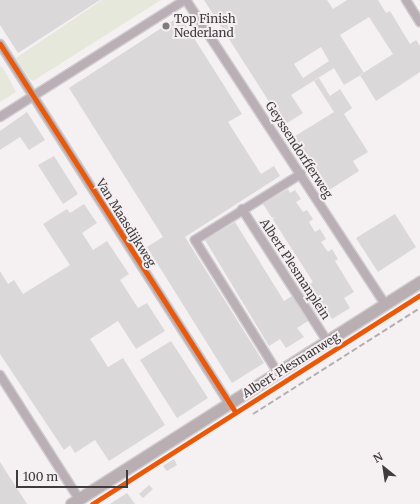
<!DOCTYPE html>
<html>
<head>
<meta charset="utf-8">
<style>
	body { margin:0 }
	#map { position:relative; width:420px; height:504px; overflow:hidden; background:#f5f0f2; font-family:Merriweather,serif }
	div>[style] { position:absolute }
	.green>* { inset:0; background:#e5e8da }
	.building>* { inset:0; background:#dbd8d9 }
	.roads { filter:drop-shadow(1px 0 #d0cdce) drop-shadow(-1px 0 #d0cdce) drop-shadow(0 1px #d0cdce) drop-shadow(0 -1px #d0cdce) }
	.street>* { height:8px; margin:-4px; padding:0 4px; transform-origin:4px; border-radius:4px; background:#b9afb4 }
	.secondary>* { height:11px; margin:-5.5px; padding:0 5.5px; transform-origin:5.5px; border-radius:5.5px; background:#b9aeb2 }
	.rail>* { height:2px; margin-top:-1px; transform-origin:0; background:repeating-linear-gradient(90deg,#b4adb1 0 6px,transparent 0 9px) }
	.cycleway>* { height:5px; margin:-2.5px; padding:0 2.5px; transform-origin:2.5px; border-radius:2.5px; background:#e8590c }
	.dots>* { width:11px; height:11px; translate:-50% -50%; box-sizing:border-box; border:2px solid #f6eff2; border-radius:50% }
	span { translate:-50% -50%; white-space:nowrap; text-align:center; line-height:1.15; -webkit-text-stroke:4px #f6eff2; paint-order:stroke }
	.poi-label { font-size:12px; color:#3e3c3d }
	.left { translate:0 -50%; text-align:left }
	.street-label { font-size:12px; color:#3e3c3d }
	.north { position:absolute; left:364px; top:448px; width:40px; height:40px; -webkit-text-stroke:3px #f6eff2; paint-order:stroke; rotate:330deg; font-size:11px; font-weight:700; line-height:16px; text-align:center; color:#3e3c3d }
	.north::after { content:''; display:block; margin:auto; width:14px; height:18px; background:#3e3c3d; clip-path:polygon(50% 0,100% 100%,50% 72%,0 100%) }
	.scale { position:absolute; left:16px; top:470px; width:112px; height:18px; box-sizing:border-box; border:2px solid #3e3c3d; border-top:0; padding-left:5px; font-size:12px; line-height:14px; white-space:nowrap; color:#3e3c3d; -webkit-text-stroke:3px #f6eff2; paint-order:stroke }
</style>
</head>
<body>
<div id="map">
	<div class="green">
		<div style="clip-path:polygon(102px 0,161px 0,33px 81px,29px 78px,16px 58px)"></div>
		<div style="clip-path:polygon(2px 66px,16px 92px,0 102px,0 67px)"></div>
	</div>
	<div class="building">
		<div style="clip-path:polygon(0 0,100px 0,18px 53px,0 25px)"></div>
		<div style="clip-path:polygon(evenodd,204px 0,327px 0,333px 9px,347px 0,378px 0,386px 13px,390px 11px,410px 44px,416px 40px,420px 46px,420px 72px,376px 101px,360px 75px,393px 54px,369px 17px,340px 35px,364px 73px,344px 85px,334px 68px,291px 95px,303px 113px,284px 125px,204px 0,321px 47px,329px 61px,303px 78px,294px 64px,321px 47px)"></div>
		<div style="clip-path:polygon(180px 16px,242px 114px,228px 122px,261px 174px,274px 166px,280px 176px,185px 237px,264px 363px,232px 383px,147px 247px,163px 237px,69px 88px)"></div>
		<div style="clip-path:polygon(319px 78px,330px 96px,340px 89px,352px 108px,344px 114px,368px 152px,353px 161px,359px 171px,326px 192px,292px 138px,334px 112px,314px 81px)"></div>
		<div style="clip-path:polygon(27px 112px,45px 140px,29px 150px,20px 137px,0 150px,0 131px)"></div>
		<div style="clip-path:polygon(54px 156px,78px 194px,63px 204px,38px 165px)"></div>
		<div style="clip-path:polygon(288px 189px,290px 193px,295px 190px,301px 199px,296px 202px,303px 212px,307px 210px,313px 219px,309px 222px,315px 232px,320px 229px,326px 239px,321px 242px,328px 252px,332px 249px,338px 259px,335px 261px,354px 292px,344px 298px,350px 308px,332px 319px,326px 309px,317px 315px,301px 290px,313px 282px,263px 204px)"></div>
		<div style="clip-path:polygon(84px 204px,97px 223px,82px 233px,93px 250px,107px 241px,129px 274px,120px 280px,138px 308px,147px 303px,165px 331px,136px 349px,118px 321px,90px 339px,108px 367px,123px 358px,165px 425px,109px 461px,95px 440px,75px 453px,70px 445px,64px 450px,0 354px,0 271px,8px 284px,14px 280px,23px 294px,70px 265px,43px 224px,67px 209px,70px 213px)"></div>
		<div style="clip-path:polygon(395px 214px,416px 247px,378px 272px,356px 238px)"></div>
		<div style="clip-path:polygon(235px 222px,284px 301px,292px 296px,308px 321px,297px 328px,304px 337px,286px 348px,280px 339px,269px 346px,205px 240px)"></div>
		<div style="clip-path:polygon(171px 341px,208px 398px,177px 418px,140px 360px)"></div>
		<div style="clip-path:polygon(174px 459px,177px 465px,167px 471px,163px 466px)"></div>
		<div style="clip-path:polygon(0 462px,27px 504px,0 504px)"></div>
		<div style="clip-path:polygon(149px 485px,153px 489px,143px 498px,139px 494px)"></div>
		<div style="clip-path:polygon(127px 493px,135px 504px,110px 504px)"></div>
	</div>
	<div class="roads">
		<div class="street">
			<div style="left:186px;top:0;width:363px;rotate:56.8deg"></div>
			<div style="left:406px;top:0;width:26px;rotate:58deg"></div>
			<div style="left:0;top:44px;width:427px;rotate:57.5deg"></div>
			<div style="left:0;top:117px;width:219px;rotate:-32.3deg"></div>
			<div style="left:242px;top:209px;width:157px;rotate:57.2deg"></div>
			<div style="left:278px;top:373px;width:157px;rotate:-122deg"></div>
			<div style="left:195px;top:240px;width:125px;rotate:-31.9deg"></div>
			<div style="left:0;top:375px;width:147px;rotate:57.5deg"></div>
		</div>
		<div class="secondary">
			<div style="left:71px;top:504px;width:414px;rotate:-32.5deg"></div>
		</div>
	</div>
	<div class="rail">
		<div style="left:253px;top:414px;width:198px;rotate:-32.4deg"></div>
	</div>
	<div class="cycleway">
		<div style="left:0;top:44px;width:437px;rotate:57.4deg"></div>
		<div style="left:92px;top:504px;width:389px;rotate:-32.5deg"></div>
	</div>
	<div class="dots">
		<div style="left:166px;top:26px;background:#7e7b7c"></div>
	</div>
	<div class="poi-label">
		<span class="left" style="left:174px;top:26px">Top Finish<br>Nederland</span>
	</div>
	<div class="street-label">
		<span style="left:299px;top:150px;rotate:57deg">Geyssendorfferweg</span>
		<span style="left:126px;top:223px;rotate:58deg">Van Maasdijkweg</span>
		<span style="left:295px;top:269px;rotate:57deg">Albert Plesmanplein</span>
		<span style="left:291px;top:365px;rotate:-32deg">Albert Plesmanweg</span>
	</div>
	<div class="north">N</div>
	<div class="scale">100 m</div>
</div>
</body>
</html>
